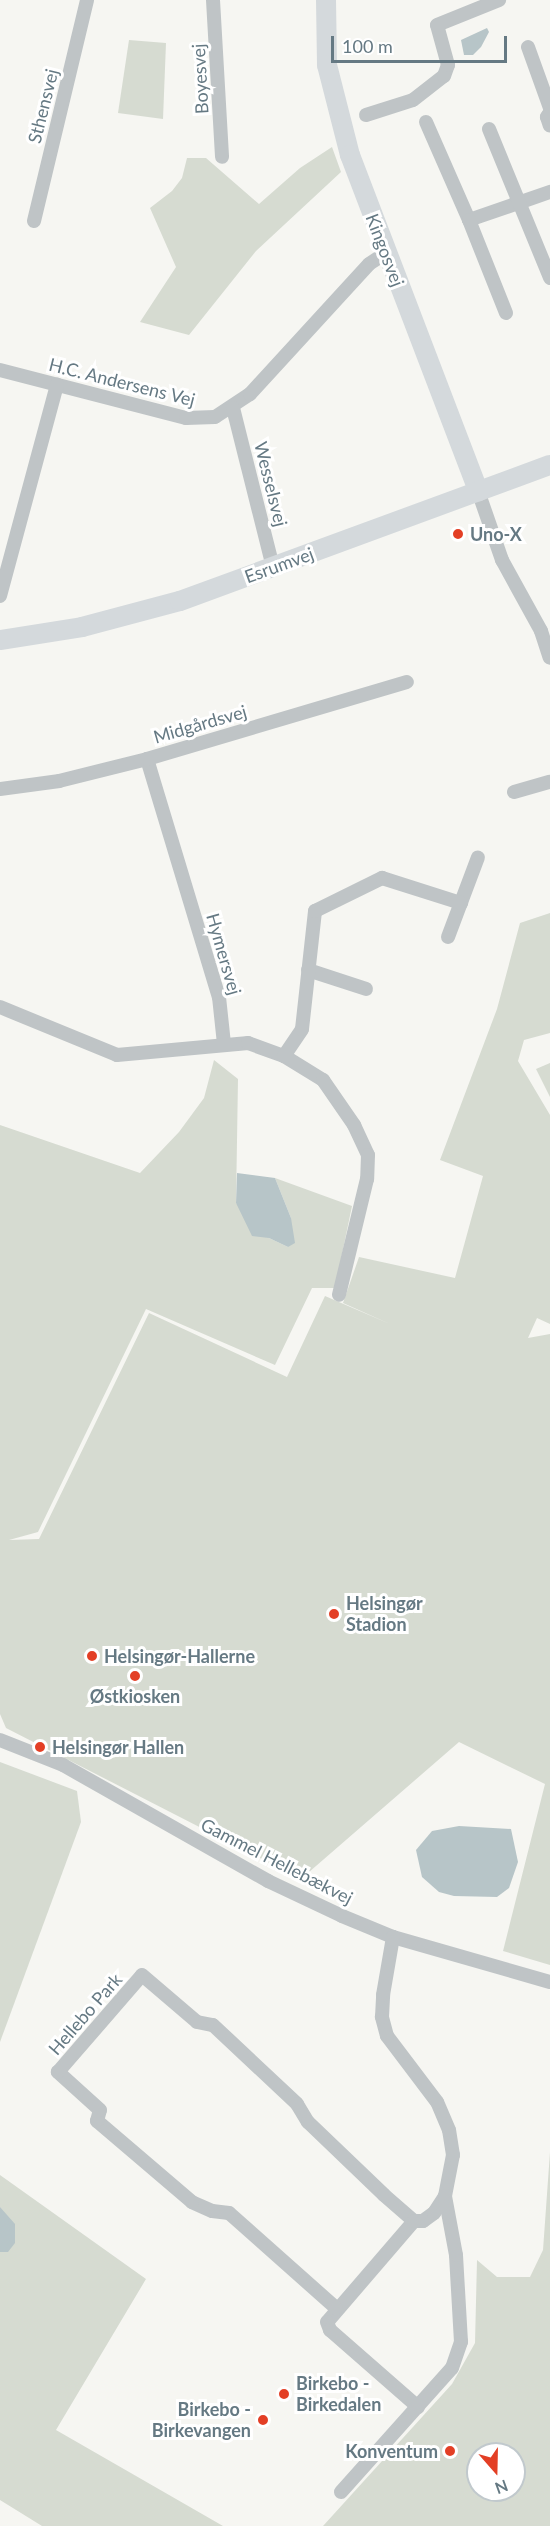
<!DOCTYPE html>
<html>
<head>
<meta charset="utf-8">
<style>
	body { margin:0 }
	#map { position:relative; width:550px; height:2526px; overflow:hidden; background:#f6f6f2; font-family:Lato,sans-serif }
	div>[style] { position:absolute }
	.green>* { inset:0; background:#d6dbd1 }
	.water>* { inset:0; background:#b7c5c8 }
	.street>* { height:14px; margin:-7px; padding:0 7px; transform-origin:7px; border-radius:7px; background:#bfc4c6 }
	.secondary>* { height:20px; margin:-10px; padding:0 10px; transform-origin:10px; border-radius:10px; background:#d4d9dc }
	.dots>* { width:16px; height:16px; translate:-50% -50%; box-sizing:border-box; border:3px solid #fff; border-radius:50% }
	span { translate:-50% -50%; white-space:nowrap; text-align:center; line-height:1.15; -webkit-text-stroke:6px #fff; paint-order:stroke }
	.street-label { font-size:18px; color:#657983 }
	.poi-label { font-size:18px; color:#657983; font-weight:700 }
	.left { translate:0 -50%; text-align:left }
	.right { translate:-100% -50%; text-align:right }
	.north { position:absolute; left:466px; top:2442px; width:60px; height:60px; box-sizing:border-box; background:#fff; border:2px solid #c1c9cd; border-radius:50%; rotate:160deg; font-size:16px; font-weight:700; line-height:24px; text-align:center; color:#657983 }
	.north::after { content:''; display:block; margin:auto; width:21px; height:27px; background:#e33f25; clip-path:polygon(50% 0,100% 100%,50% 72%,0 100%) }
	.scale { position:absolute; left:331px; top:36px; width:176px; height:27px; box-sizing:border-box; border:3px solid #657983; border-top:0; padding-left:8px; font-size:18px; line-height:21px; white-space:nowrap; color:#657983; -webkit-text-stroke:4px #fff; paint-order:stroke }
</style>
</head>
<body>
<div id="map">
	<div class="green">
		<div style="clip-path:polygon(129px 40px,166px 43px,163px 119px,118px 113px)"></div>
		<div style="clip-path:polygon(332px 147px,341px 172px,256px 251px,189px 335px,140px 322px,176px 267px,150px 208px,172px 191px,182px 178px,187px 158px,206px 158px,259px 204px,300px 168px)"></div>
		<div style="clip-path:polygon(550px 913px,550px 1033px,524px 1040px,518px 1061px,550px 1115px,550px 1324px,537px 1318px,528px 1338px,550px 1334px,550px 1965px,503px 1951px,545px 1784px,459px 1742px,301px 1879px,6px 1728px,0 1714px,0 1125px,140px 1173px,179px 1132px,204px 1098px,214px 1060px,238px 1079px,236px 1203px,269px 1238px,288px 1247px,291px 1218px,275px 1178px,352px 1206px,335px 1288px,312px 1288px,275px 1365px,146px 1309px,38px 1532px,9px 1540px,39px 1539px,149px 1313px,287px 1377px,325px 1296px,390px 1324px,343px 1303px,359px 1257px,455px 1278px,483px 1176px,440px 1160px,497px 1009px,520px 923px)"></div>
		<div style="clip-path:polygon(550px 1063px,550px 1097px,536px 1069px)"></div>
		<div style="clip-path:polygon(0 1762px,77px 1791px,81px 1822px,0 2042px)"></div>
		<div style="clip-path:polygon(evenodd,550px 2152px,550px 2526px,323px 2526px,452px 2384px,475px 2343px,477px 2260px,497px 2277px,530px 2277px,543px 2250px,550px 2152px,478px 2454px,514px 2454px,514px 2490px,478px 2490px,478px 2454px)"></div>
		<div style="clip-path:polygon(0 2175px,146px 2279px,56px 2430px,223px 2526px,42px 2526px,0 2500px,0 2252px,8px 2252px,0 2207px)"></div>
	</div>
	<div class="water">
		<div style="clip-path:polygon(487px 28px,489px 32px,481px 47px,473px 55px,464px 55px,461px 40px)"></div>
		<div style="clip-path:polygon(237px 1173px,275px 1178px,291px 1218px,295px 1243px,288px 1247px,269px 1238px,252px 1236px,236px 1203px)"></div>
		<div style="clip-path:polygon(459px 1826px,511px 1829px,518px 1862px,509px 1888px,497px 1897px,454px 1896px,439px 1892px,422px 1877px,416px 1850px,432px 1831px)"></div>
		<div style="clip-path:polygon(0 2207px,15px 2224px,15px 2243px,8px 2252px,0 2252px)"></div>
	</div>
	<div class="street">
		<div style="left:213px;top:0;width:157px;rotate:86.7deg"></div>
		<div style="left:528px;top:47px;width:65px;rotate:70.2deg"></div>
		<div style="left:550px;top:112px;width:6px;rotate:121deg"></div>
		<div style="left:547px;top:117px;width:9px;rotate:72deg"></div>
		<div style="left:366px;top:115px;width:49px;rotate:-17.7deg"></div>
		<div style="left:413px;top:100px;width:39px;rotate:-38deg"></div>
		<div style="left:444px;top:76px;width:12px;rotate:-70deg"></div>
		<div style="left:448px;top:65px;width:41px;rotate:-105.4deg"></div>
		<div style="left:437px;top:25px;width:67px;rotate:-22deg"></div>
		<div style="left:426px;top:122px;width:107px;rotate:66.3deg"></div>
		<div style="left:469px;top:220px;width:86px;rotate:-19.1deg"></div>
		<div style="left:489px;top:129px;width:161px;rotate:67.7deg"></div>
		<div style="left:469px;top:220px;width:100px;rotate:68.3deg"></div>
		<div style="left:34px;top:221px;width:227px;rotate:-76.5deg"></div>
		<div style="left:0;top:370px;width:192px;rotate:14.5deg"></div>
		<div style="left:186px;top:418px;width:29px;rotate:-2deg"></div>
		<div style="left:215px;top:417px;width:42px;rotate:-33.3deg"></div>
		<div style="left:250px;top:394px;width:176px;rotate:-47.5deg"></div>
		<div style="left:369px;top:264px;width:20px;rotate:-33deg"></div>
		<div style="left:233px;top:408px;width:164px;rotate:75.9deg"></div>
		<div style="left:478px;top:491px;width:73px;rotate:70.8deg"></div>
		<div style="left:502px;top:560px;width:81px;rotate:61.2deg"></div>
		<div style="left:541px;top:631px;width:28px;rotate:72deg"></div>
		<div style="left:0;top:596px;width:219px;rotate:-74.9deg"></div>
		<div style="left:147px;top:759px;width:249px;rotate:73.2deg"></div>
		<div style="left:219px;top:997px;width:47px;rotate:83.9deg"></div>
		<div style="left:0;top:789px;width:60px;rotate:-7.7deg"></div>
		<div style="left:59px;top:781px;width:91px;rotate:-14deg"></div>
		<div style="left:147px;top:759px;width:271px;rotate:-16.5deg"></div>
		<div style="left:514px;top:792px;width:37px;rotate:-16deg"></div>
		<div style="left:448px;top:937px;width:85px;rotate:-69.4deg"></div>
		<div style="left:308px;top:970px;width:61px;rotate:18.1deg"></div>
		<div style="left:0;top:1007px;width:126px;rotate:22.3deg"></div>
		<div style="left:117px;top:1055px;width:132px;rotate:-5.2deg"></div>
		<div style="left:248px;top:1043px;width:38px;rotate:20deg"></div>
		<div style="left:284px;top:1056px;width:46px;rotate:31.6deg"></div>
		<div style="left:323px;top:1080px;width:55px;rotate:55.4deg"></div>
		<div style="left:354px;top:1125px;width:33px;rotate:65deg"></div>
		<div style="left:368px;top:1155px;width:24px;rotate:92deg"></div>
		<div style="left:367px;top:1179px;width:119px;rotate:103.6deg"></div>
		<div style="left:284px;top:1056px;width:32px;rotate:-56deg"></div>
		<div style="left:302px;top:1029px;width:119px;rotate:-83.7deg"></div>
		<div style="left:315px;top:911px;width:75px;rotate:-26.2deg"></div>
		<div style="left:382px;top:878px;width:83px;rotate:17.6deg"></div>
		<div style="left:0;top:1740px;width:68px;rotate:21.6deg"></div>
		<div style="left:63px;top:1765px;width:236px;rotate:29.5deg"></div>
		<div style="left:268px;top:1881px;width:82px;rotate:25.3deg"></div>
		<div style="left:342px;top:1916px;width:55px;rotate:22.4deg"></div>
		<div style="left:393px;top:1937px;width:163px;rotate:16deg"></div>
		<div style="left:414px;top:2221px;width:133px;rotate:130.7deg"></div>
		<div style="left:327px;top:2322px;width:9px;rotate:69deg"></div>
		<div style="left:330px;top:2330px;width:117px;rotate:41.2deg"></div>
		<div style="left:336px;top:2308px;width:143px;rotate:-138.4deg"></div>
		<div style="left:229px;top:2213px;width:17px;rotate:-173deg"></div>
		<div style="left:212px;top:2211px;width:22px;rotate:-156deg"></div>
		<div style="left:192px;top:2202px;width:125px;rotate:-139.5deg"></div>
		<div style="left:97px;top:2121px;width:11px;rotate:-75deg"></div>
		<div style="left:100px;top:2110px;width:57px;rotate:-137.9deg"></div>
		<div style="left:58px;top:2072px;width:128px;rotate:-49.1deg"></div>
		<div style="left:142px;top:1975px;width:72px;rotate:40.5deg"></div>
		<div style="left:197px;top:2022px;width:16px;rotate:11deg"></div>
		<div style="left:213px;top:2025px;width:115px;rotate:43.2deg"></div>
		<div style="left:297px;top:2104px;width:21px;rotate:59deg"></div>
		<div style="left:308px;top:2122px;width:105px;rotate:43.8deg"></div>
		<div style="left:384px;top:2195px;width:40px;rotate:41deg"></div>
		<div style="left:414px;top:2221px;width:9px"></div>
		<div style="left:423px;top:2221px;width:14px;rotate:-36deg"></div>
		<div style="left:434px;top:2213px;width:20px;rotate:-57deg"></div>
		<div style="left:445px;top:2196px;width:42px;rotate:-79deg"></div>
		<div style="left:453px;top:2155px;width:25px;rotate:-99deg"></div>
		<div style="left:449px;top:2130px;width:30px;rotate:-113deg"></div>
		<div style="left:437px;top:2102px;width:83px;rotate:-127.1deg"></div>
		<div style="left:387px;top:2036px;width:20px;rotate:-105deg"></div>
		<div style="left:382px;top:2017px;width:22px;rotate:-87deg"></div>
		<div style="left:383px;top:1995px;width:59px;rotate:-80.2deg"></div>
		<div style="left:341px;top:2492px;width:166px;rotate:-48.2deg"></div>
		<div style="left:452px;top:2368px;width:28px;rotate:-71deg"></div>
		<div style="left:461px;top:2342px;width:87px;rotate:-93.3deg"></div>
		<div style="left:456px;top:2255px;width:60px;rotate:-100.6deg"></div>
	</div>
	<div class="secondary">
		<div style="left:326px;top:0;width:65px;rotate:89.1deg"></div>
		<div style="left:327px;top:65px;width:93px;rotate:75.7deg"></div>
		<div style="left:350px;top:155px;width:360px;rotate:69.1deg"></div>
		<div style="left:0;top:640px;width:83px;rotate:-9deg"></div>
		<div style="left:82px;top:627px;width:101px;rotate:-14.9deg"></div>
		<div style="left:180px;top:601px;width:394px;rotate:-20.2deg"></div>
	</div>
	<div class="dots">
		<div style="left:458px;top:534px;background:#e33f25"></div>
		<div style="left:334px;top:1614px;background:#e33f25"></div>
		<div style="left:92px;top:1656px;background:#e33f25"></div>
		<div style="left:135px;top:1676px;background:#e33f25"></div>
		<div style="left:40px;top:1747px;background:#e33f25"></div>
		<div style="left:284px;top:2394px;background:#e33f25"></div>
		<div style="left:263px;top:2420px;background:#e33f25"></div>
		<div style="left:450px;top:2451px;background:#e33f25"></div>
	</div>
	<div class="street-label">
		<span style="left:200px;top:79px;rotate:-93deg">Boyesvej</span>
		<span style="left:43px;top:106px;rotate:-76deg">Sthensvej</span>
		<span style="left:385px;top:250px;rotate:69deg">Kingosvej</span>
		<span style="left:122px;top:382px;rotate:14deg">H.C. Andersens Vej</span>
		<span style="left:271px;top:484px;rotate:76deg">Wesselsvej</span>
		<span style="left:279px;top:565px;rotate:-20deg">Esrumvej</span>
		<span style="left:200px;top:724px;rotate:-16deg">Midgårdsvej</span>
		<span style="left:224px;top:954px;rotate:74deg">Hymersvej</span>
		<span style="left:277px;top:1861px;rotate:27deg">Gammel Hellebækvej</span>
		<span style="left:85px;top:2014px;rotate:-49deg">Hellebo Park</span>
	</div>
	<div class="poi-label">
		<span class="left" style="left:470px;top:534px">Uno-X</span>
		<span class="left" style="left:346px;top:1614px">Helsingør<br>Stadion</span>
		<span class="left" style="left:104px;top:1656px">Helsingør-Hallerne</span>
		<span style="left:135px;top:1696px">Østkiosken</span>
		<span class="left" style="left:52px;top:1747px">Helsingør Hallen</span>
		<span class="left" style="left:296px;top:2394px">Birkebo -<br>Birkedalen</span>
		<span class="right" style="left:251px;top:2420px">Birkebo -<br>Birkevangen</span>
		<span class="right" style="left:438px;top:2451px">Konventum</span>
	</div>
	<div class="north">N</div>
	<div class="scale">100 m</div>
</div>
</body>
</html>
